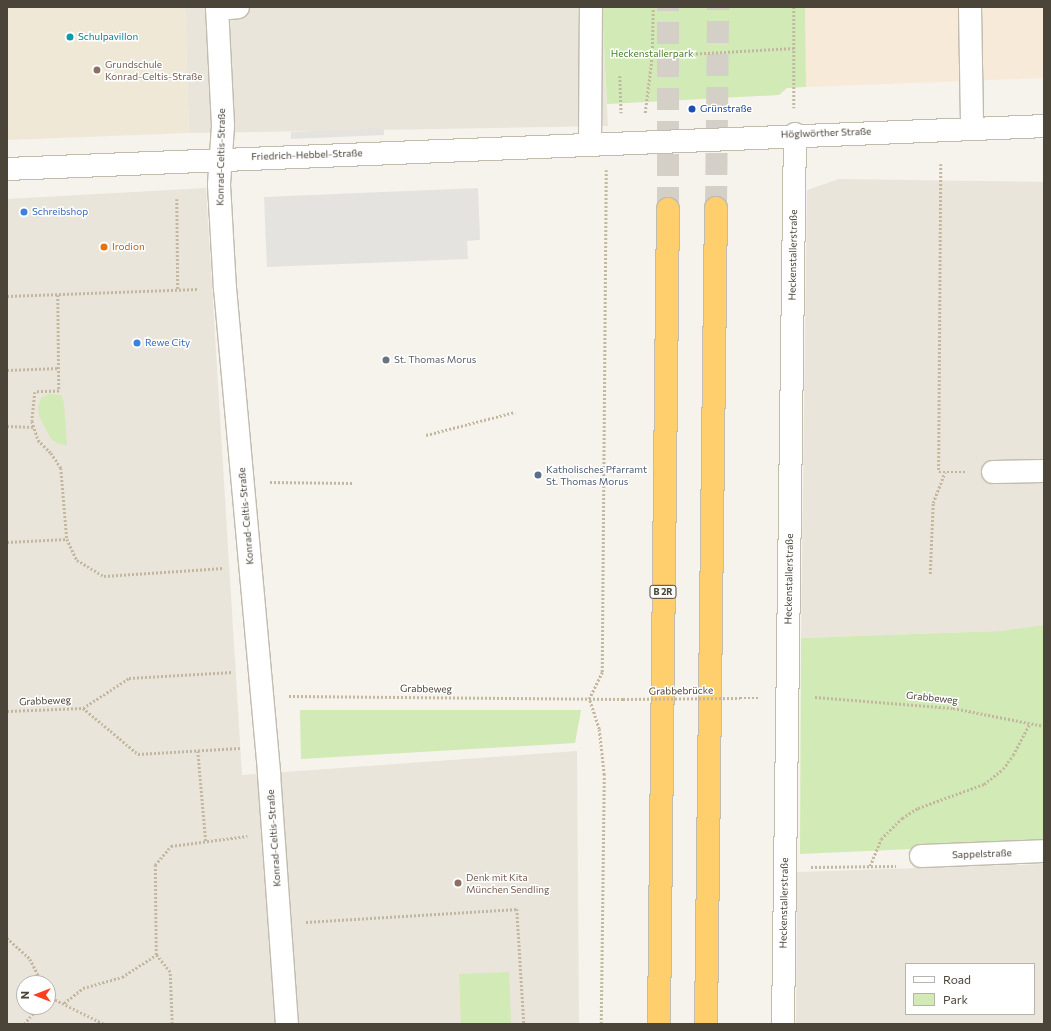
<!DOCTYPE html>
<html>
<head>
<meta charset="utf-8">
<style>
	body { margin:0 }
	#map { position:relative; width:1051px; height:1031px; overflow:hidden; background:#f6f3ec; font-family:Commissioner,sans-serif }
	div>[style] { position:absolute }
	.residential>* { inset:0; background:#eae5da }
	.commercial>* { inset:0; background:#f7ead8 }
	.education>* { inset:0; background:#efe8d6 }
	.green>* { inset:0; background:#d2eab5 }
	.parking>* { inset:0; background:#e5e3e0 }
	.highway-tunnel>* { height:22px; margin-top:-11px; transform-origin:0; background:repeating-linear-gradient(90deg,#d4d0c8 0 22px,transparent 0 33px) }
	.path>* { height:2.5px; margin-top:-1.25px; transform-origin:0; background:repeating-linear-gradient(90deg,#c4b79f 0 2px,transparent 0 4px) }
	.roads { filter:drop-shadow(1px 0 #c2bbae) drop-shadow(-1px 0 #c2bbae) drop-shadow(0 1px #c2bbae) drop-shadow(0 -1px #c2bbae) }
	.minor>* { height:22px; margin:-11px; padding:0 11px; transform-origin:11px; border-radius:11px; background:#fff }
	.highway>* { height:22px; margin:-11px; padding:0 11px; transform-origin:11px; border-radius:11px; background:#ffcf6e }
	.path-bridge>* { height:2.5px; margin-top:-1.25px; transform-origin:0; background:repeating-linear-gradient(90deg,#c4b79f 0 2px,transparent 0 4px) }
	.dots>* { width:11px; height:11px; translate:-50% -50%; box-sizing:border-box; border:2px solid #fff; border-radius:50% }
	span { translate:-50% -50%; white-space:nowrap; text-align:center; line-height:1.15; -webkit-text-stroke:3px #fff; paint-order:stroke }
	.shield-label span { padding:1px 3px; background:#fff; border:1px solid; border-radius:3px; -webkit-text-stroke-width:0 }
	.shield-label { font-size:9px; color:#4b4439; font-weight:700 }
	.culture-label { font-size:10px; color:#0d838f }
	.left { translate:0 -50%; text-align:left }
	.park-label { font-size:10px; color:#4a7f2a }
	.education-label { font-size:10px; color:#785e54 }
	.transit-label { font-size:10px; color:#164399 }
	.street-label { font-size:10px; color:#4b4439 }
	.shop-label { font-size:10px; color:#366cbe }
	.food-label { font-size:10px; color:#c56008 }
	.worship-label { font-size:10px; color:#5b616d }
	.service-label { font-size:10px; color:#4e5e75 }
	.frame { position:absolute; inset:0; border:8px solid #4b4439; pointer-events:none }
	.legend { position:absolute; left:905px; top:963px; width:130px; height:52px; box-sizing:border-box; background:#fff; border:1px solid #b7b4b0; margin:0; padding:5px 7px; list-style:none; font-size:12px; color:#4b4439 }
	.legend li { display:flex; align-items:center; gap:8px; height:20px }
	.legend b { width:20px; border:1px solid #b7b4b0 }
	.north { position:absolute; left:16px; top:975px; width:40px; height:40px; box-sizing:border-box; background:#fff; border:1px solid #b7b4b0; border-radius:50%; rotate:270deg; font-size:11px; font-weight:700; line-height:16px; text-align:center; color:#4b4439 }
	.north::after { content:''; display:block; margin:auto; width:14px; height:18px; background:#fc3f1d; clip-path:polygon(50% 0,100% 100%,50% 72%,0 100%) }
</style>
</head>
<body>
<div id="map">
	<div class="residential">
		<div style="clip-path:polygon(185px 7px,602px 7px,608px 126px,189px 133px)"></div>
		<div style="clip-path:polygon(839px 179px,1044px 182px,1044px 625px,1000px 631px,801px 638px,807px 190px)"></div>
		<div style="clip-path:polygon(evenodd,206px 188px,242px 775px,577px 751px,579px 1024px,7px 1024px,7px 199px,206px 188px,24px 983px,48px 983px,48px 1007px,24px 1007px,24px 983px)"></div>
		<div style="clip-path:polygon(evenodd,1044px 864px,1044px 1024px,796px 1024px,797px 872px,1044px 864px,906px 964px,1034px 964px,1034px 1014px,906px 1014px,906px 964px)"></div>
	</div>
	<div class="commercial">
		<div style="clip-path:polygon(805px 7px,1044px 7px,1044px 78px,806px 87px)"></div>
	</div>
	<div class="education">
		<div style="clip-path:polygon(7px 7px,185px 7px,189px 133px,7px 140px)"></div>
	</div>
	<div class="green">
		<div style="clip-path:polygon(602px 7px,805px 7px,806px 87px,787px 88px,779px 95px,607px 104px)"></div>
		<div style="clip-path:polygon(49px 394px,61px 395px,64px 403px,67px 445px,59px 444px,51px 439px,39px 416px,38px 407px,41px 398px)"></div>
		<div style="clip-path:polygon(1044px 625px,1044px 843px,800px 854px,801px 638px,1000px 631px)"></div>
		<div style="clip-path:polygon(300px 710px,581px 710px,575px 743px,301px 759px)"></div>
		<div style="clip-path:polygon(509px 972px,511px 1024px,461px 1024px,459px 974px)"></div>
	</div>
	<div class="parking">
		<div style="clip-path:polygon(384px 128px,384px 135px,291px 139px,291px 132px)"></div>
		<div style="clip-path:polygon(478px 188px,480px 240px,467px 241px,468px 259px,267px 267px,264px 197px)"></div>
	</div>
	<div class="highway-tunnel">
		<div style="left:716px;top:208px;width:201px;rotate:-89.4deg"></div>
		<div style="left:668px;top:209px;width:202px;rotate:-90deg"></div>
	</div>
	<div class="path">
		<div style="left:794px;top:7px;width:101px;rotate:90deg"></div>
		<div style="left:652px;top:56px;width:142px;rotate:-3.2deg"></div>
		<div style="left:620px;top:76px;width:37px;rotate:88deg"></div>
		<div style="left:645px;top:113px;width:57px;rotate:-83deg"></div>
		<div style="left:652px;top:56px;width:49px;rotate:-88.8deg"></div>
		<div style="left:941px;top:164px;width:308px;rotate:90.4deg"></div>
		<div style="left:939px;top:472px;width:27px"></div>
		<div style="left:177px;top:199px;width:91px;rotate:89.4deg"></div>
		<div style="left:58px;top:295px;width:96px;rotate:89.4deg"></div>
		<div style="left:59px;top:391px;width:24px;rotate:178deg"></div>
		<div style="left:35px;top:392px;width:29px;rotate:96deg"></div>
		<div style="left:32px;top:421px;width:20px;rotate:72deg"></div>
		<div style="left:38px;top:440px;width:18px;rotate:45deg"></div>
		<div style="left:51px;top:453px;width:18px;rotate:56deg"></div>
		<div style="left:61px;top:468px;width:71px;rotate:85.2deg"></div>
		<div style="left:67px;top:539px;width:23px;rotate:65deg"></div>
		<div style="left:77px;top:560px;width:31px;rotate:31deg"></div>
		<div style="left:104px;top:576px;width:120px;rotate:-3.8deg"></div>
		<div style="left:7px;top:296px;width:191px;rotate:-2.1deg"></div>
		<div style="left:7px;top:370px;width:52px;rotate:-2.2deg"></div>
		<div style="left:7px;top:426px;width:27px;rotate:2deg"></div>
		<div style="left:426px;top:435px;width:92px;rotate:-14.5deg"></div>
		<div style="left:270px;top:482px;width:84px;rotate:0.7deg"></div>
		<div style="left:7px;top:542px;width:60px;rotate:-2.9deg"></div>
		<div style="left:930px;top:574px;width:71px;rotate:-87.6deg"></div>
		<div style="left:933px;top:503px;width:33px;rotate:-69deg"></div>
		<div style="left:289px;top:696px;width:334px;rotate:0.5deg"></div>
		<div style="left:815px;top:697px;width:138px;rotate:4.6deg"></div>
		<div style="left:953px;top:708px;width:93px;rotate:11.2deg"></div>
		<div style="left:740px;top:698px;width:20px"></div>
		<div style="left:83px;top:708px;width:72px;rotate:39.9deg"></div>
		<div style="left:138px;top:754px;width:102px;rotate:-3.4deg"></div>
		<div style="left:7px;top:711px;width:76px;rotate:-2.3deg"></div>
		<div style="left:83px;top:708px;width:55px;rotate:-33.1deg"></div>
		<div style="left:129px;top:678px;width:104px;rotate:-3.3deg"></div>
		<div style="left:198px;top:751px;width:91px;rotate:85deg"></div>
		<div style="left:870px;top:866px;width:29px;rotate:-68deg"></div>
		<div style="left:881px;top:839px;width:30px;rotate:-45deg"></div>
		<div style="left:902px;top:818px;width:19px;rotate:-32deg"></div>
		<div style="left:918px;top:808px;width:70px;rotate:-20deg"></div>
		<div style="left:984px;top:784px;width:24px;rotate:-38deg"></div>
		<div style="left:1003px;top:769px;width:17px;rotate:-54deg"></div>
		<div style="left:1013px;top:755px;width:36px;rotate:-62deg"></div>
		<div style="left:811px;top:867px;width:85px;rotate:-0.7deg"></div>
		<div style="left:306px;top:922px;width:211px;rotate:-3.5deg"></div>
		<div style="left:517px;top:909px;width:115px;rotate:86.5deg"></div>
		<div style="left:7px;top:938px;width:31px;rotate:42deg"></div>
		<div style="left:30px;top:959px;width:27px;rotate:63deg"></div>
		<div style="left:48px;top:996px;width:63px;rotate:26.6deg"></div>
		<div style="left:64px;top:1003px;width:24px;rotate:-38deg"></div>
		<div style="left:83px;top:988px;width:41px;rotate:-15.8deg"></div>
		<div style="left:122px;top:977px;width:40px;rotate:-32.9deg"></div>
		<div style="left:24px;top:1024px;width:23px;rotate:-49deg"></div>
		<div style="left:172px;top:1024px;width:52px;rotate:-92.2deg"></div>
		<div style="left:170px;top:972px;width:22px;rotate:-129deg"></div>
		<div style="left:156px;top:955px;width:90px;rotate:-90.6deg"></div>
		<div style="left:155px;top:865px;width:25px;rotate:-50deg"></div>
		<div style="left:171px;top:846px;width:77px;rotate:-7.5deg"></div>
		<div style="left:601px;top:1024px;width:249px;rotate:-89.3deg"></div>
		<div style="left:604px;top:775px;width:46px;rotate:-96.2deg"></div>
		<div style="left:599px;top:729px;width:32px;rotate:-108deg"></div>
		<div style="left:589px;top:699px;width:30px;rotate:-64deg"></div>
		<div style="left:602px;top:672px;width:502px;rotate:-89.54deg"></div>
	</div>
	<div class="roads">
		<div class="minor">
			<div style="left:217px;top:7px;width:119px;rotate:87.1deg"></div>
			<div style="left:223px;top:126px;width:59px;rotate:93.9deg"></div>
			<div style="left:219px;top:185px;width:103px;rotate:86.7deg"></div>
			<div style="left:225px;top:288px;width:488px;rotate:84.8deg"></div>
			<div style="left:269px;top:774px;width:251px;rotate:85.9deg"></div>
			<div style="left:970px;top:7px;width:120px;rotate:89deg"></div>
			<div style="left:217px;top:9px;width:21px;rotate:-5deg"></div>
			<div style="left:590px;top:143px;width:136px;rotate:-89.6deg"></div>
			<div style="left:7px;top:169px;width:1038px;rotate:-2.37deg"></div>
			<div style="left:993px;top:472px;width:51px;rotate:-1.1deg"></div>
			<div style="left:921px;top:856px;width:123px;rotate:-2.3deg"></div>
			<div style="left:783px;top:1024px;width:890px;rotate:-89.23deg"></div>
		</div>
		<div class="highway">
			<div style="left:659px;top:1024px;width:815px;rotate:-89.37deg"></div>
			<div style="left:706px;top:1024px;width:816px;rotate:-89.3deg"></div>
		</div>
	</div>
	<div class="path-bridge">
		<div style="left:623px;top:699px;width:117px;rotate:-0.5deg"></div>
	</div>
	<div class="dots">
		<div style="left:70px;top:37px;background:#0f9aa8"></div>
		<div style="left:97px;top:70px;background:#8d6e63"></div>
		<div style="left:692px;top:109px;background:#1a4fb4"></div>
		<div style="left:24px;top:212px;background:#3f7fe0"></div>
		<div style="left:104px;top:247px;background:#e8710a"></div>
		<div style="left:137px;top:343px;background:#3f7fe0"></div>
		<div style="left:386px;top:360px;background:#6b7280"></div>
		<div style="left:538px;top:475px;background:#5c6f8a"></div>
		<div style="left:458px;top:883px;background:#8d6e63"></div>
	</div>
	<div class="shield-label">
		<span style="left:663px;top:592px">B 2R</span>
	</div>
	<div class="culture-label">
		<span class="left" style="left:78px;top:37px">Schulpavillon</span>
	</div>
	<div class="park-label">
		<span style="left:652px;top:54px">Heckenstallerpark</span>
	</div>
	<div class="education-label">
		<span class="left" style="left:105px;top:70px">Grundschule<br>Konrad-Celtis-Straße</span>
		<span class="left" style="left:466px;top:883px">Denk mit Kita<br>München Sendling</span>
	</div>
	<div class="transit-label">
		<span class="left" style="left:700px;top:109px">Grünstraße</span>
	</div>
	<div class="street-label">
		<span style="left:826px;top:133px;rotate:-2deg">Höglwörther Straße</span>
		<span style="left:307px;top:155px;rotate:-2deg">Friedrich-Hebbel-Straße</span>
		<span style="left:221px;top:157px;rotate:-89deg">Konrad-Celtis-Straße</span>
		<span style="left:793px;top:255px;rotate:-89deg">Heckenstallerstraße</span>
		<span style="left:246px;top:516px;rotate:-95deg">Konrad-Celtis-Straße</span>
		<span style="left:789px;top:579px;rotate:-89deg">Heckenstallerstraße</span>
		<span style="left:426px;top:689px;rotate:1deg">Grabbeweg</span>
		<span style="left:681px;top:691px;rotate:-1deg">Grabbebrücke</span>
		<span style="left:932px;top:698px;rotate:6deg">Grabbeweg</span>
		<span style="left:45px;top:701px;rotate:-2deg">Grabbeweg</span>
		<span style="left:274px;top:838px;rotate:-94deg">Konrad-Celtis-Straße</span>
		<span style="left:982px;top:854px;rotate:-2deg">Sappelstraße</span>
		<span style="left:784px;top:903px;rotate:-89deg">Heckenstallerstraße</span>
	</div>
	<div class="shop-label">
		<span class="left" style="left:32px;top:212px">Schreibshop</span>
		<span class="left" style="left:145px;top:343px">Rewe City</span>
	</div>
	<div class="food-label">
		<span class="left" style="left:112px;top:247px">Irodion</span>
	</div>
	<div class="worship-label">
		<span class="left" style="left:394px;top:360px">St. Thomas Morus</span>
	</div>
	<div class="service-label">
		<span class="left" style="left:546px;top:475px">Katholisches Pfarramt<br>St. Thomas Morus</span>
	</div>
	<div class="frame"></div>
	<ul class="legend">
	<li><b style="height:5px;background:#fff"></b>Road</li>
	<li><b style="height:11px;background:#d2eab5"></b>Park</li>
	</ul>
	<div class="north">N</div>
</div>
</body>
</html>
